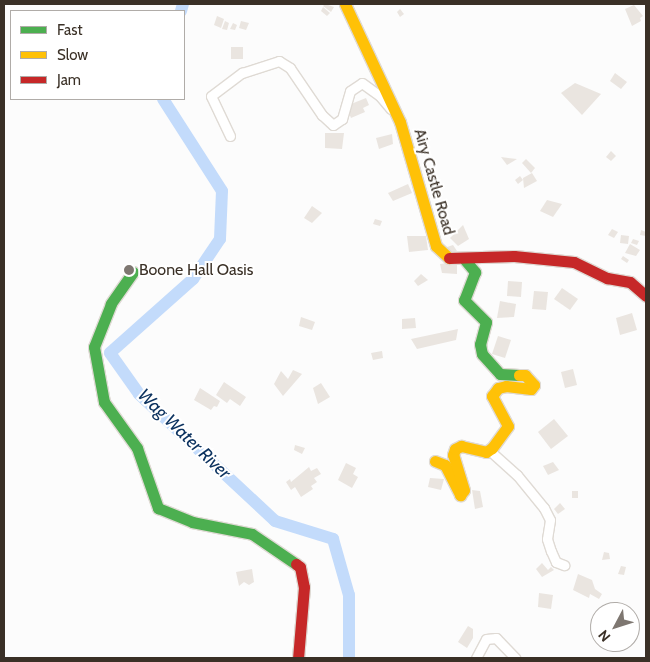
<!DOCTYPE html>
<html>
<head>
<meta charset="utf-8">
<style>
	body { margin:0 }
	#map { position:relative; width:650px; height:662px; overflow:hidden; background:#fcfcfc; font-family:Cabin,sans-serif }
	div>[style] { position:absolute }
	.river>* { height:12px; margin:-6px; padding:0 6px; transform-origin:6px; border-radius:6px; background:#c3dbfb }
	.building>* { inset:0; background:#eae5e0 }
	.roads { filter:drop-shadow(1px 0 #dfdad4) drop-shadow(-1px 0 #dfdad4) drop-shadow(0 1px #dfdad4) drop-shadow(0 -1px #dfdad4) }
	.street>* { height:9px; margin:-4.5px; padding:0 4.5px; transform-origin:4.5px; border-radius:4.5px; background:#fff }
	.fast>* { height:11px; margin:-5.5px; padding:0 5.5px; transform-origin:5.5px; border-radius:5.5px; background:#4caf50 }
	.slow>* { height:11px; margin:-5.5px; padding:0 5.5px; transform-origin:5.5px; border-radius:5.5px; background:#ffc107 }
	.jam>* { height:11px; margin:-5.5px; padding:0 5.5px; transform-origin:5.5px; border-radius:5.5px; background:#c62828 }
	.dots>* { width:14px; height:14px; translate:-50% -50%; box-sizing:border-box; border:2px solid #fff; border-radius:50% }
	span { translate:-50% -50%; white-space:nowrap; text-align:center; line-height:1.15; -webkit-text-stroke:4px #fff; paint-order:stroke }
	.street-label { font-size:16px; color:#3a3026 }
	.poi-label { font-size:16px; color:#3a3026 }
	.left { translate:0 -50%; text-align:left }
	.water-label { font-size:18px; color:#0d3360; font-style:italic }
	.frame { position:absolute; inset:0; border:5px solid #3a3026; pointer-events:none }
	.legend { position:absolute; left:10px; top:10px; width:175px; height:90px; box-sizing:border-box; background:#fff; border:1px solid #b0aca8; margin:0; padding:6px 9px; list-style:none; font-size:15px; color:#3a3026 }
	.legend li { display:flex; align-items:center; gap:10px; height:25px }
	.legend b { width:25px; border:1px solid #b0aca8 }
	.north { position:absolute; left:590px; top:602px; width:50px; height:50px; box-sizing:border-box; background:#fff; border:1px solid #b0aca8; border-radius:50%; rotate:230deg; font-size:14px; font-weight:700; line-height:20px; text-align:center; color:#3a3026 }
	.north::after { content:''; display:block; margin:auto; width:18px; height:22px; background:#7e7771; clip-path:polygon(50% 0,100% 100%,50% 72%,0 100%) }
</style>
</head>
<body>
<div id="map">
	<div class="river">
		<div style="left:181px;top:11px;width:7px;rotate:-74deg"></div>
		<div style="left:163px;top:99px;width:109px;rotate:57.3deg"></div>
		<div style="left:222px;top:191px;width:48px;rotate:92.4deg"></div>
		<div style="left:220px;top:239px;width:48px;rotate:124deg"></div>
		<div style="left:193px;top:279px;width:111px;rotate:138.3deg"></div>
		<div style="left:110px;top:353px;width:50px;rotate:54.7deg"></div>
		<div style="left:139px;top:394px;width:186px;rotate:43deg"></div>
		<div style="left:275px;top:521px;width:61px;rotate:17.2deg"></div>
		<div style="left:333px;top:539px;width:58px;rotate:74.1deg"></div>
		<div style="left:349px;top:595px;width:63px;rotate:90deg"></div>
	</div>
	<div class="building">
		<div style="clip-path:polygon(325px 4px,334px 7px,331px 12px,323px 6px)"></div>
		<div style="clip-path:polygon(634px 5px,643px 16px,640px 18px,641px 21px,632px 26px,625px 9px)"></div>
		<div style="clip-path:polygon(323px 7px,330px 13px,327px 16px,321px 11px)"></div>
		<div style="clip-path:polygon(400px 9px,404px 14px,400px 17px,397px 12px)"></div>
		<div style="clip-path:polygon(217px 16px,224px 19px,221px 28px,214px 25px)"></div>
		<div style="clip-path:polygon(225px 21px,229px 23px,227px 30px,222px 29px)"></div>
		<div style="clip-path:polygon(241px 21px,249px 23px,246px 30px,239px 28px)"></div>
		<div style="clip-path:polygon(233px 23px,237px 25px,235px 30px,230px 29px)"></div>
		<div style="clip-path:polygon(231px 47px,243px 47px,243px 59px,231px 59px)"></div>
		<div style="clip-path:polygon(615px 73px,627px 82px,621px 89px,610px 81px)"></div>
		<div style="clip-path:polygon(575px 83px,601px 94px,582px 115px,561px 93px)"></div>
		<div style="clip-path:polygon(366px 98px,369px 105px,363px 108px,365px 112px,351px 118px,346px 106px)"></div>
		<div style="clip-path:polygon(325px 133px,344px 133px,342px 149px,325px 148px)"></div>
		<div style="clip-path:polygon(392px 134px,393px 144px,379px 149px,376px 138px)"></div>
		<div style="clip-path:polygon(611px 151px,616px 156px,611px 161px,606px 157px)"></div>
		<div style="clip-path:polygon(501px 157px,517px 159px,507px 165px)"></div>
		<div style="clip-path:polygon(526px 159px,535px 168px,531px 173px,522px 163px)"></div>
		<div style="clip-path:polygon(532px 173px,537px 181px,524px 188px,523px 178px)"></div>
		<div style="clip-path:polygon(520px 176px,523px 180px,518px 184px,515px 180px)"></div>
		<div style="clip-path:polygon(408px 184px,412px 193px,393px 201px,388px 193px)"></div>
		<div style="clip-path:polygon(547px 200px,562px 204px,553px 217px,540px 211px)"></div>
		<div style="clip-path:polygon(312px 206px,322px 213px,312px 223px,304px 218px)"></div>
		<div style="clip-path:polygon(375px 219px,382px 221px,380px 226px,373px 224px)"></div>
		<div style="clip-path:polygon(463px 225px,469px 239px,458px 246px,450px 238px)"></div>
		<div style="clip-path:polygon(612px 229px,618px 232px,614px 238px,608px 235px)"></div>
		<div style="clip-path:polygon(641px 230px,646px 232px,646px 236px,640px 235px)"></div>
		<div style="clip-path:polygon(621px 235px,629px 236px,628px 244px,620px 243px)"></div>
		<div style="clip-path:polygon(407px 236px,426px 236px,428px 250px,409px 252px)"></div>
		<div style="clip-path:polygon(633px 239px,639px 241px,637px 245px,631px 243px)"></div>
		<div style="clip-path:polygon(630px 244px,640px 250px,636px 256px,625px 253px)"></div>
		<div style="clip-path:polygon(453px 245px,457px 251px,450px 254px,447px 247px)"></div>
		<div style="clip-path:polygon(623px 256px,629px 260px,627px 263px,621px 259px)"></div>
		<div style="clip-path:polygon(457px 262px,457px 274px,442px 273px,440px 264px)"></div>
		<div style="clip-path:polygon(421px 274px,428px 280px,418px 286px,414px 281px)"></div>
		<div style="clip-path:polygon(508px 281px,522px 282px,521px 297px,507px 296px)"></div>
		<div style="clip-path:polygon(562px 288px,578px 299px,570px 310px,554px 299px)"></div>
		<div style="clip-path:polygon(534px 291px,548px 292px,546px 310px,532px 309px)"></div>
		<div style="clip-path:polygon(500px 301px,516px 304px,514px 317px,497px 318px)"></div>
		<div style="clip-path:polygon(632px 313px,637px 330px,620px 335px,616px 318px)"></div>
		<div style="clip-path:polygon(301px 317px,315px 322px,312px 330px,299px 326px)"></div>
		<div style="clip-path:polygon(415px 318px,416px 328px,402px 329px,402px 319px)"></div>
		<div style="clip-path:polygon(458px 329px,456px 340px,417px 349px,411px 339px)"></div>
		<div style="clip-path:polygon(498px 336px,511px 340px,505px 358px,492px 354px)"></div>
		<div style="clip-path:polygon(382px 351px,383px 358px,373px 360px,371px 353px)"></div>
		<div style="clip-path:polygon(573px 369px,577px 385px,565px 388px,561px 372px)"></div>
		<div style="clip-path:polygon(293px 370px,302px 374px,283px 396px,274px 384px,281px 371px,288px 379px)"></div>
		<div style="clip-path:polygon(224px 382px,246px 397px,240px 406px,230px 399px,227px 403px,216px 395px)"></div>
		<div style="clip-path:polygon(321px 383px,330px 397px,318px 404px,313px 388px)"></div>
		<div style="clip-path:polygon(200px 388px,220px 401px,217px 407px,214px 406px,211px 410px,194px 400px)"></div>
		<div style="clip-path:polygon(554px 419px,568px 436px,551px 449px,538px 432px)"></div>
		<div style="clip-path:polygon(295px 445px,305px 448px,302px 454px,294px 450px)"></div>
		<div style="clip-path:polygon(553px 462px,559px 470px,548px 475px,543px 466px)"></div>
		<div style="clip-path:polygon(346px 463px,356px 468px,353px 474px,358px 477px,352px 488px,338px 480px)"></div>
		<div style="clip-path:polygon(309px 467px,311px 471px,317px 468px,321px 474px,314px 478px,317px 482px,311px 486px,313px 489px,301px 497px,295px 487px,291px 490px,286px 482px,290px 479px,291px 482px)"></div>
		<div style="clip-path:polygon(430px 478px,444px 479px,441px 490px,428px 487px)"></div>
		<div style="clip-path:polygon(472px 490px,480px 491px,483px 507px,475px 509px)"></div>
		<div style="clip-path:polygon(572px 491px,578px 491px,578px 498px,572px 498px)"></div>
		<div style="clip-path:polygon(560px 503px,565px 509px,558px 514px,554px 509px)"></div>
		<div style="clip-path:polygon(604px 552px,609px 553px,610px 559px,602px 560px)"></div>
		<div style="clip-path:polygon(542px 563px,548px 570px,551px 567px,554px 570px,542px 577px,536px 569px)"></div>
		<div style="clip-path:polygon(621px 566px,626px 567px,624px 575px,618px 574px)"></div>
		<div style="clip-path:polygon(252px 569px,254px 582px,249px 585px,244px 582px,239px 586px,236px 572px)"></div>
		<div style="clip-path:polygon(578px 574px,592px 580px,595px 589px,602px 594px,599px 599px,590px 594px,589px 598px,573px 590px)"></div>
		<div style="clip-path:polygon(539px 593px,553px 595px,551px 609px,538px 607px)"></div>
		<div style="clip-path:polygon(468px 626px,473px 629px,473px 638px,467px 648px,458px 642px)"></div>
	</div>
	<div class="roads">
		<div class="street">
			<div style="left:230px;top:136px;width:44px;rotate:-115.4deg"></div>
			<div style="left:211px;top:96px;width:39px;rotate:-37deg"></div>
			<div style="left:242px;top:73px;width:39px;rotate:-18deg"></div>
			<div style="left:279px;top:61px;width:13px;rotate:32deg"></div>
			<div style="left:290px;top:68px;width:57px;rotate:55.8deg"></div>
			<div style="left:322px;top:115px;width:15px;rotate:42deg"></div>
			<div style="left:333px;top:125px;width:11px;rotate:-34deg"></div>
			<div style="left:342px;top:119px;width:29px;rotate:-74deg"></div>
			<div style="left:350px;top:91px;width:14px;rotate:-34deg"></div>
			<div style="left:362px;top:83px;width:22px;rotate:36deg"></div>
			<div style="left:380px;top:96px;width:17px;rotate:50deg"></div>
			<div style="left:489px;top:450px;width:38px;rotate:42deg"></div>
			<div style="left:517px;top:475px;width:43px;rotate:50.7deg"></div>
			<div style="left:544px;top:508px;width:13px;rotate:63deg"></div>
			<div style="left:550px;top:520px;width:19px;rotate:99deg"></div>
			<div style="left:547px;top:539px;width:13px;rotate:72deg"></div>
			<div style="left:551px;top:551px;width:12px;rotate:66deg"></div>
			<div style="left:556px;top:562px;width:9px;rotate:21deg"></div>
			<div style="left:476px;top:658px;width:21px;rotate:-62deg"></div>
			<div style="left:486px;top:639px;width:10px;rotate:-6deg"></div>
			<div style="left:496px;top:638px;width:28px;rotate:46deg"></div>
		</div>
		<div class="fast">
			<div style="left:465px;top:260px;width:16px;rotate:50deg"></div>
			<div style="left:475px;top:272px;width:30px;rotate:111deg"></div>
			<div style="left:464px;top:300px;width:31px;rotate:45deg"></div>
			<div style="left:486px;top:322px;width:23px;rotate:105deg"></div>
			<div style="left:480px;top:344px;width:10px;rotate:79deg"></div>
			<div style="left:482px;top:354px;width:27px;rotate:48deg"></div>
			<div style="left:500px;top:374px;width:19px;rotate:3deg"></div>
			<div style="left:133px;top:272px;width:39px;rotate:125deg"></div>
			<div style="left:111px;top:304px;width:46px;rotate:111.6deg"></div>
			<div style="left:94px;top:347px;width:56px;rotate:79.7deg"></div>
			<div style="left:104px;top:402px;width:57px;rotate:54.3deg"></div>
			<div style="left:137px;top:448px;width:64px;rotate:70.7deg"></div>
			<div style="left:158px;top:508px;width:37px;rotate:22deg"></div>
			<div style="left:192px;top:522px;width:61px;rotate:11.3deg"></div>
			<div style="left:252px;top:534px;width:53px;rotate:34.3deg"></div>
		</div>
		<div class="slow">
			<div style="left:345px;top:4px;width:130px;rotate:65deg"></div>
			<div style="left:400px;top:122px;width:129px;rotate:73.8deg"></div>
			<div style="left:436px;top:246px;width:18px;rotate:43deg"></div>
			<div style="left:435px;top:461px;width:11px;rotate:22deg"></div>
			<div style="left:445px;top:465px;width:34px;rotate:63deg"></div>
			<div style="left:460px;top:495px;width:6px;rotate:-51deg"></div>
			<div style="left:464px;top:490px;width:37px;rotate:-107deg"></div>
			<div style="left:453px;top:455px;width:6px;rotate:-72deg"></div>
			<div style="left:455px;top:449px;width:7px;rotate:-27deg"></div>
			<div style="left:461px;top:446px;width:26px;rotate:13deg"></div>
			<div style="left:486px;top:452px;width:7px;rotate:-34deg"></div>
			<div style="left:492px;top:448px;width:27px;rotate:-54deg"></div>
			<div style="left:508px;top:426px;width:34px;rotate:-118deg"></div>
			<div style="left:492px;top:396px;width:10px;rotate:-53deg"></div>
			<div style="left:498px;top:388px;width:8px;rotate:-14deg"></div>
			<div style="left:506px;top:386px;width:25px;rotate:7deg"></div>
			<div style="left:531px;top:389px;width:5px;rotate:-53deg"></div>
			<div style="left:534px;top:385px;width:13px;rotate:-132deg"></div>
			<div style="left:525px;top:375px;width:6px;rotate:180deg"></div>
		</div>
		<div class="jam">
			<div style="left:449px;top:258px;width:65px;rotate:-1.8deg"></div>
			<div style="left:514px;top:256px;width:60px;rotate:5.7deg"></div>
			<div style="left:574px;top:262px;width:37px;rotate:26deg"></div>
			<div style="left:607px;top:278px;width:23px;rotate:10deg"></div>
			<div style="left:630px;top:282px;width:21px;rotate:41deg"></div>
			<div style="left:296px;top:564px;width:5px;rotate:37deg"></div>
			<div style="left:300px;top:567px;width:20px;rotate:79deg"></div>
			<div style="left:304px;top:587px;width:71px;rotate:94.8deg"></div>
		</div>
	</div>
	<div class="dots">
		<div style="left:129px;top:270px;background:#7e7771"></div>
	</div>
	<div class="street-label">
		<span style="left:434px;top:182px;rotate:74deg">Airy Castle Road</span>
	</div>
	<div class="poi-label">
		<span class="left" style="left:139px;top:270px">Boone Hall Oasis</span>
	</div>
	<div class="water-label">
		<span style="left:184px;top:434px;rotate:44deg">Wag Water River</span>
	</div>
	<div class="frame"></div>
	<ul class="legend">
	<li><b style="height:6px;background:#4caf50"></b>Fast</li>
	<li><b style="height:6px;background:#ffc107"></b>Slow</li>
	<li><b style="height:6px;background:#c62828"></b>Jam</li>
	</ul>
	<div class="north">N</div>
</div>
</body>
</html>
